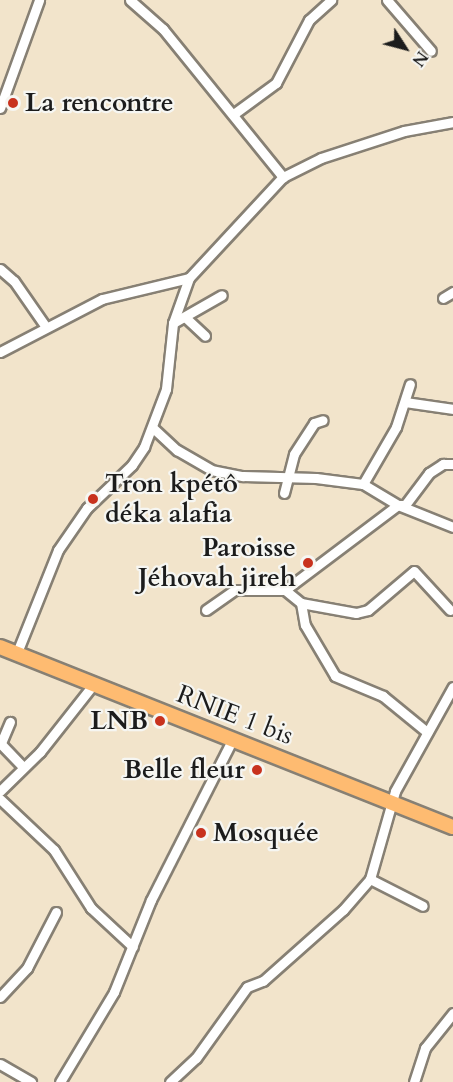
<!DOCTYPE html>
<html>
<head>
<meta charset="utf-8">
<style>
	body { margin:0 }
	#map { position:relative; width:453px; height:1082px; overflow:hidden; background:#f2e4cb; font-family:Cardo,serif }
	div>[style] { position:absolute }
	.roads { filter:drop-shadow(2px 0 #878074) drop-shadow(-2px 0 #878074) drop-shadow(0 2px #878074) drop-shadow(0 -2px #878074) }
	.minor>* { height:9px; margin:-4.5px; padding:0 4.5px; transform-origin:4.5px; border-radius:4.5px; background:#fff }
	.primary>* { height:14px; margin:-7px; padding:0 7px; transform-origin:7px; border-radius:7px; background:#febb71 }
	.dots>* { width:16px; height:16px; translate:-50% -50%; box-sizing:border-box; border:3px solid #f6f6f2; border-radius:50% }
	span { translate:-50% -50%; white-space:nowrap; text-align:center; line-height:1.15; -webkit-text-stroke:4.5px #f6f6f2; paint-order:stroke }
	.poi-label { font-size:26px; color:#1c1c1c; font-weight:700 }
	.left { translate:0 -50%; text-align:left }
	.right { translate:-100% -50%; text-align:right }
	.street-label { font-size:26px; color:#1c1c1c }
	.north { position:absolute; left:375px; top:18px; width:60px; height:60px; -webkit-text-stroke:4px #f6f6f2; paint-order:stroke; rotate:126deg; font-size:16px; font-weight:700; line-height:24px; text-align:center; color:#1c1c1c }
	.north::after { content:''; display:block; margin:auto; width:21px; height:27px; background:#1c1c1c; clip-path:polygon(50% 0,100% 100%,50% 72%,0 100%) }
</style>
</head>
<body>
<div id="map">
	<div class="roads">
		<div class="minor">
			<div style="left:130px;top:0;width:44px;rotate:41.3deg"></div>
			<div style="left:163px;top:29px;width:191px;rotate:51deg"></div>
			<div style="left:387px;top:0;width:67px;rotate:49.2deg"></div>
			<div style="left:0;top:108px;width:115px;rotate:-70.1deg"></div>
			<div style="left:235px;top:113px;width:51px;rotate:-36.2deg"></div>
			<div style="left:276px;top:83px;width:71px;rotate:-62.4deg"></div>
			<div style="left:309px;top:20px;width:30px;rotate:-42deg"></div>
			<div style="left:0;top:269px;width:18px;rotate:41deg"></div>
			<div style="left:14px;top:281px;width:56px;rotate:55.2deg"></div>
			<div style="left:443px;top:298px;width:12px;rotate:-31deg"></div>
			<div style="left:186px;top:318px;width:26px;rotate:43deg"></div>
			<div style="left:173px;top:323px;width:56px;rotate:-29.7deg"></div>
			<div style="left:0;top:352px;width:115px;rotate:-27.5deg"></div>
			<div style="left:102px;top:299px;width:89px;rotate:-13.6deg"></div>
			<div style="left:405px;top:402px;width:49px;rotate:8.3deg"></div>
			<div style="left:153px;top:428px;width:33px;rotate:43deg"></div>
			<div style="left:177px;top:450px;width:39px;rotate:30deg"></div>
			<div style="left:211px;top:470px;width:33px;rotate:11deg"></div>
			<div style="left:243px;top:476px;width:73px;rotate:1.6deg"></div>
			<div style="left:316px;top:478px;width:47px;rotate:7.3deg"></div>
			<div style="left:363px;top:484px;width:41px;rotate:31deg"></div>
			<div style="left:398px;top:505px;width:59px;rotate:21.8deg"></div>
			<div style="left:363px;top:484px;width:66px;rotate:-59.9deg"></div>
			<div style="left:396px;top:427px;width:45px;rotate:-72deg"></div>
			<div style="left:284px;top:493px;width:40px;rotate:-75.6deg"></div>
			<div style="left:294px;top:454px;width:37px;rotate:-57deg"></div>
			<div style="left:314px;top:423px;width:9px;rotate:-18deg"></div>
			<div style="left:285px;top:590px;width:141px;rotate:-37deg"></div>
			<div style="left:398px;top:505px;width:7px"></div>
			<div style="left:405px;top:505px;width:40px;rotate:-53deg"></div>
			<div style="left:429px;top:473px;width:17px;rotate:-33deg"></div>
			<div style="left:443px;top:464px;width:10px"></div>
			<div style="left:301px;top:603px;width:56px;rotate:10.3deg"></div>
			<div style="left:356px;top:613px;width:12px;rotate:-14deg"></div>
			<div style="left:368px;top:610px;width:60px;rotate:-40.3deg"></div>
			<div style="left:414px;top:571px;width:53px;rotate:47.3deg"></div>
			<div style="left:206px;top:610px;width:35px;rotate:-35deg"></div>
			<div style="left:235px;top:590px;width:50px"></div>
			<div style="left:285px;top:590px;width:21px;rotate:39deg"></div>
			<div style="left:301px;top:603px;width:22px;rotate:80deg"></div>
			<div style="left:305px;top:625px;width:59px;rotate:59.5deg"></div>
			<div style="left:335px;top:676px;width:52px;rotate:22.6deg"></div>
			<div style="left:383px;top:696px;width:57px;rotate:39.3deg"></div>
			<div style="left:16px;top:655px;width:113px;rotate:-68.2deg"></div>
			<div style="left:58px;top:550px;width:51px;rotate:-55.4deg"></div>
			<div style="left:87px;top:508px;width:62px;rotate:-43.7deg"></div>
			<div style="left:132px;top:465px;width:22px;rotate:-56deg"></div>
			<div style="left:144px;top:447px;width:62px;rotate:-69.2deg"></div>
			<div style="left:166px;top:389px;width:66px;rotate:-83.9deg"></div>
			<div style="left:173px;top:323px;width:48px;rotate:-70.4deg"></div>
			<div style="left:189px;top:278px;width:138px;rotate:-47.1deg"></div>
			<div style="left:283px;top:177px;width:42px;rotate:-26.6deg"></div>
			<div style="left:321px;top:158px;width:87px;rotate:-18deg"></div>
			<div style="left:404px;top:131px;width:50px;rotate:-10.4deg"></div>
			<div style="left:0;top:743px;width:32px;rotate:46deg"></div>
			<div style="left:1px;top:743px;width:23px;rotate:-67deg"></div>
			<div style="left:0;top:791px;width:56px;rotate:-44.3deg"></div>
			<div style="left:40px;top:752px;width:85px;rotate:-51.7deg"></div>
			<div style="left:0;top:799px;width:74px;rotate:43.4deg"></div>
			<div style="left:54px;top:850px;width:69px;rotate:57.5deg"></div>
			<div style="left:91px;top:908px;width:57px;rotate:42.9deg"></div>
			<div style="left:370px;top:879px;width:59px;rotate:27deg"></div>
			<div style="left:0;top:997px;width:40px;rotate:-47deg"></div>
			<div style="left:27px;top:968px;width:63px;rotate:-62.6deg"></div>
			<div style="left:0;top:1064px;width:36px;rotate:30deg"></div>
			<div style="left:60px;top:1082px;width:105px;rotate:-59deg"></div>
			<div style="left:114px;top:992px;width:99px;rotate:-68.1deg"></div>
			<div style="left:151px;top:900px;width:179px;rotate:-63.1deg"></div>
			<div style="left:170px;top:1082px;width:35px;rotate:-43deg"></div>
			<div style="left:196px;top:1058px;width:87px;rotate:-54.3deg"></div>
			<div style="left:247px;top:987px;width:17px;rotate:-21deg"></div>
			<div style="left:263px;top:981px;width:107px;rotate:-41.6deg"></div>
			<div style="left:343px;top:910px;width:41px;rotate:-48.9deg"></div>
			<div style="left:370px;top:879px;width:91px;rotate:-74.1deg"></div>
			<div style="left:395px;top:791px;width:119px;rotate:-60.9deg"></div>
			<div style="left:414px;top:1082px;width:36px;rotate:-72deg"></div>
			<div style="left:425px;top:1048px;width:45px;rotate:-51.3deg"></div>
		</div>
		<div class="primary">
			<div style="left:0;top:647px;width:487px;rotate:21.7deg"></div>
		</div>
	</div>
	<div class="dots">
		<div style="left:13px;top:103px;background:#c8321e"></div>
		<div style="left:93px;top:499px;background:#c8321e"></div>
		<div style="left:308px;top:563px;background:#c8321e"></div>
		<div style="left:160px;top:721px;background:#c8321e"></div>
		<div style="left:257px;top:770px;background:#c8321e"></div>
		<div style="left:201px;top:833px;background:#c8321e"></div>
	</div>
	<div class="poi-label">
		<span class="left" style="left:25px;top:103px">La rencontre</span>
		<span class="left" style="left:105px;top:499px">Tron kpétô<br>déka alafia</span>
		<span class="right" style="left:296px;top:563px">Paroisse<br>Jéhovah jireh</span>
		<span class="right" style="left:148px;top:721px">LNB</span>
		<span class="right" style="left:245px;top:770px">Belle fleur</span>
		<span class="left" style="left:213px;top:833px">Mosquée</span>
	</div>
	<div class="street-label">
		<span style="left:235px;top:715px;rotate:21deg">RNIE 1 bis</span>
	</div>
	<div class="north">N</div>
</div>
</body>
</html>
